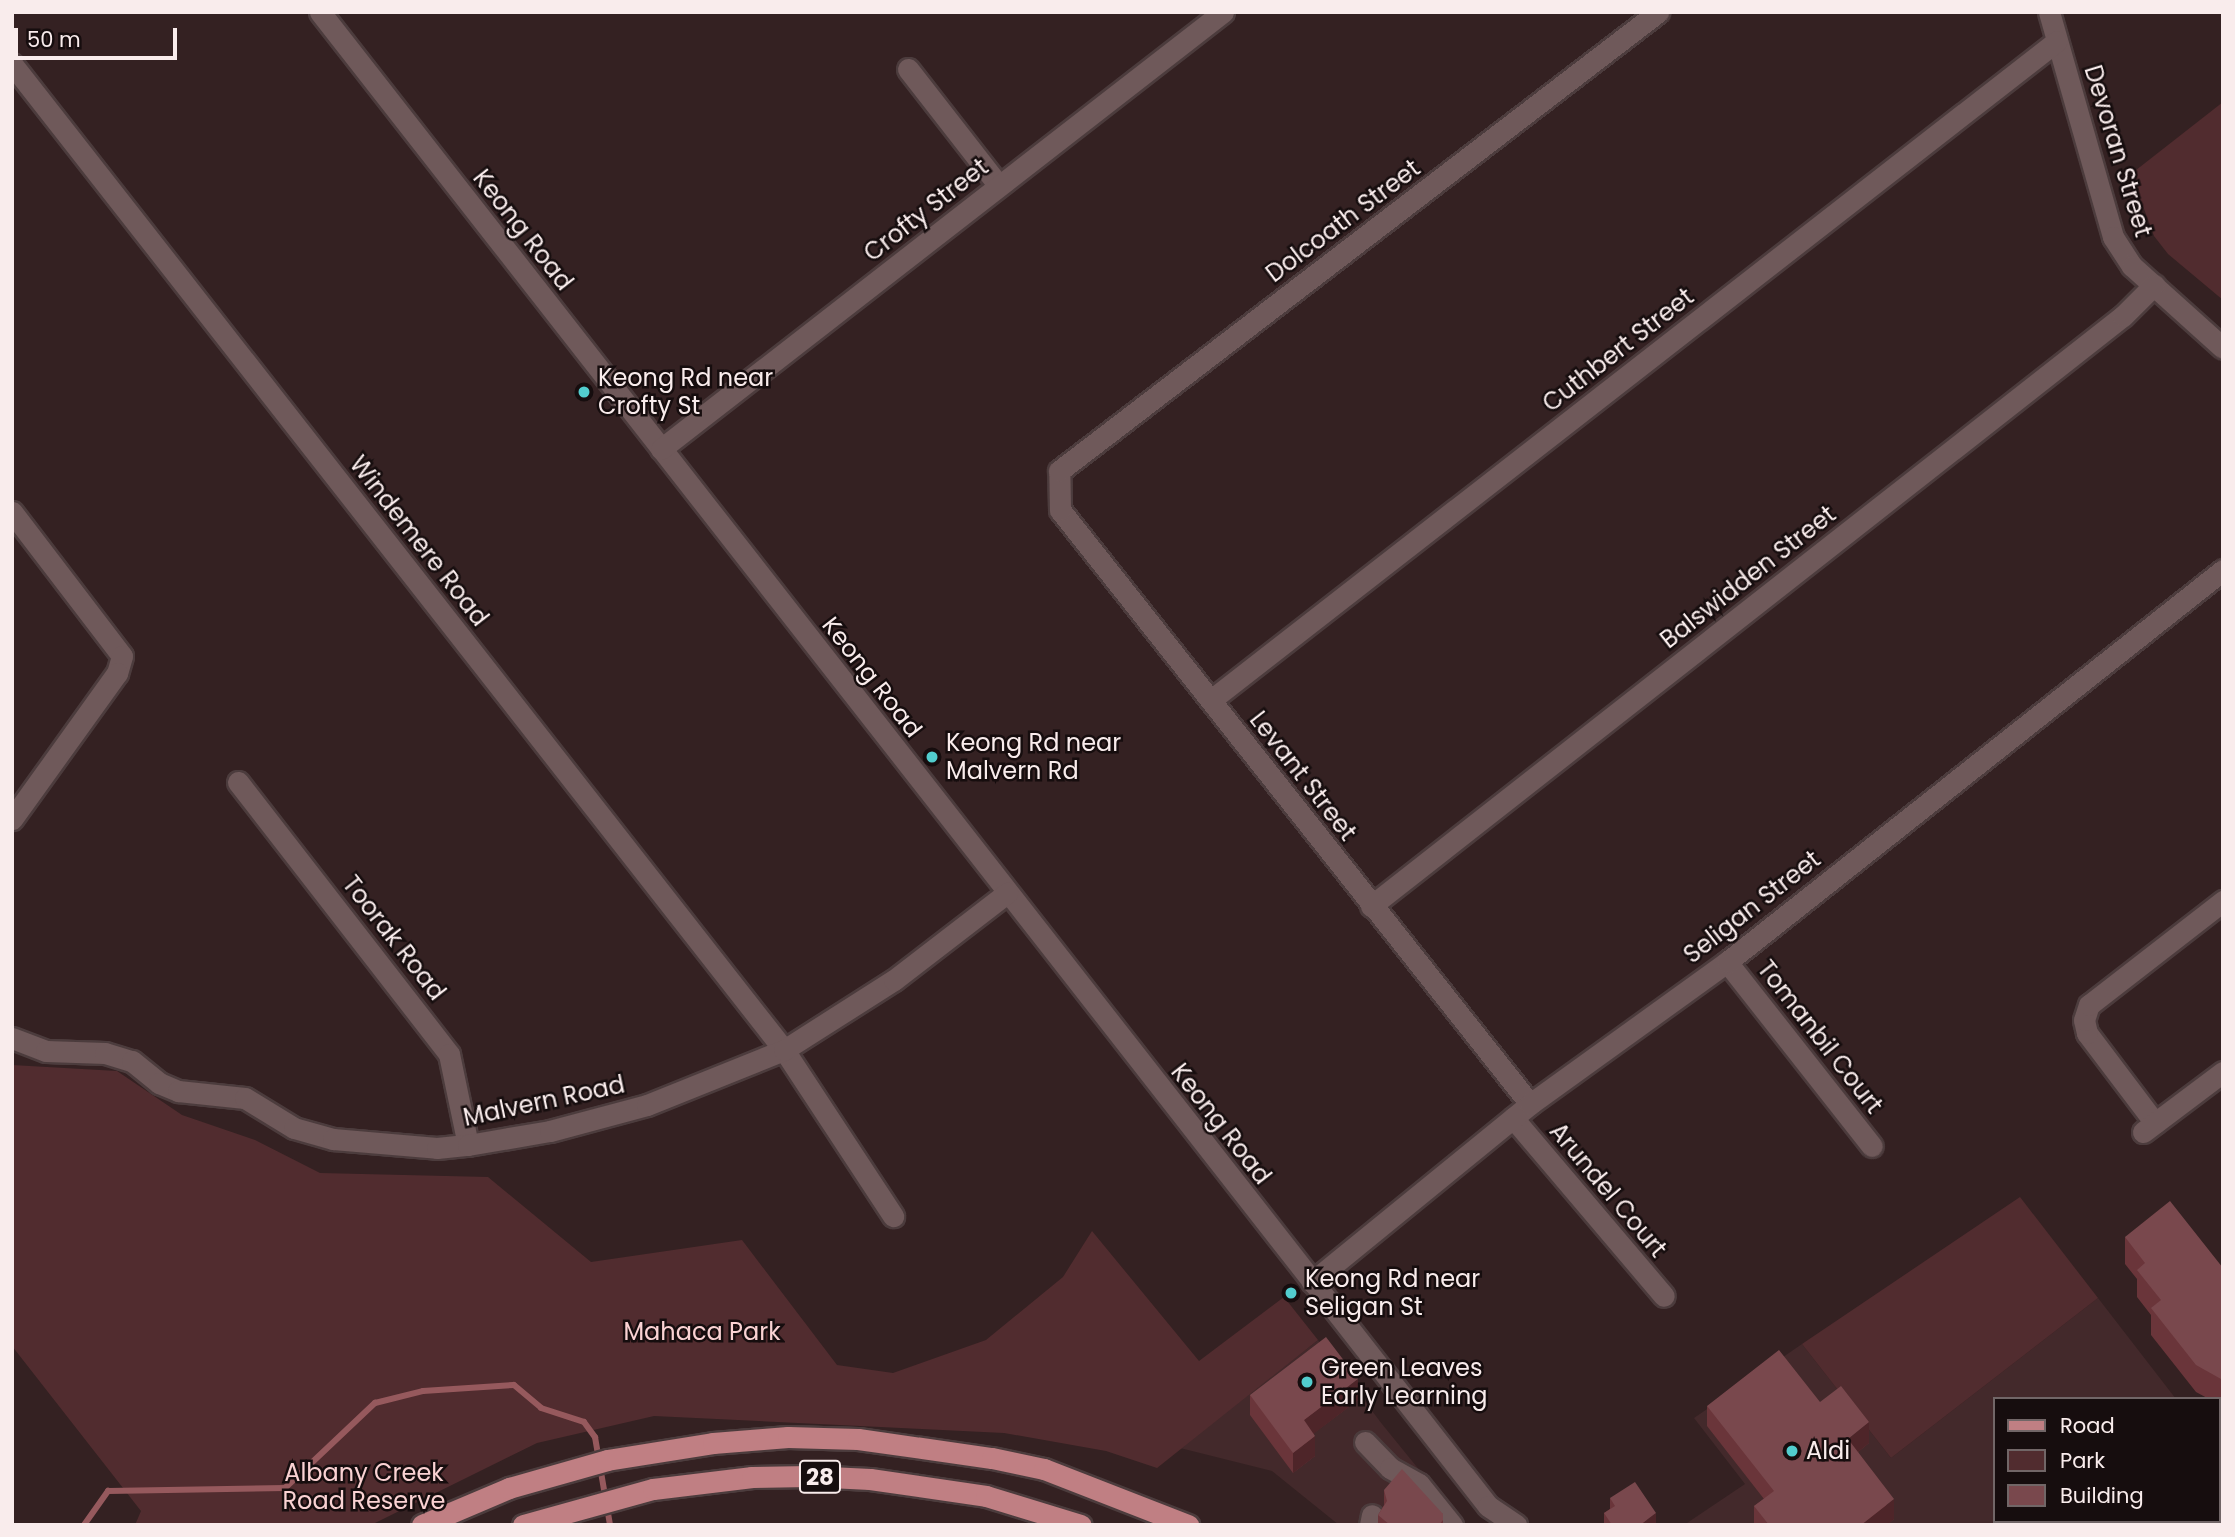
<!DOCTYPE html>
<html>
<head>
<meta charset="utf-8">
<style>
	body { margin:0 }
	#map { position:relative; width:2235px; height:1537px; overflow:hidden; background:#342122; font-family:Poppins,sans-serif }
	div>[style] { position:absolute }
	.built>* { inset:0; background:#43292b }
	.green>* { inset:0; background:#512c2f }
	.stream>* { height:6px; margin:-3px; padding:0 3px; transform-origin:3px; border-radius:3px; background:#96595d }
	.roads { filter:drop-shadow(2px 0 #4c3c3d) drop-shadow(-2px 0 #4c3c3d) drop-shadow(0 2px #4c3c3d) drop-shadow(0 -2px #4c3c3d) }
	.minor>* { height:21px; margin:-10.5px; padding:0 10.5px; transform-origin:10.5px; border-radius:10.5px; background:#6f595a }
	.major>* { height:21px; margin:-10.5px; padding:0 10.5px; transform-origin:10.5px; border-radius:10.5px; background:#c07f83 }
	.wall>* { inset:0; background:#6a353a }
	.shaded-wall>* { inset:0; background:#4e2529 }
	.building>* { inset:0; background:#79484d }
	.dots>* { width:19px; height:19px; translate:-50% -50%; box-sizing:border-box; border:4px solid #160d0e; border-radius:50% }
	span { translate:-50% -50%; white-space:nowrap; text-align:center; line-height:1.15; -webkit-text-stroke:5px #160d0e; paint-order:stroke }
	.shield-label span { padding:2px 5px; background:#160d0e; border:2px solid; border-radius:5px; -webkit-text-stroke-width:0 }
	.shield-label { font-size:23px; color:#f9ecec; font-weight:700 }
	.street-label { font-size:24px; color:#f9ecec }
	.poi-label { font-size:24px; color:#f9ecec }
	.left { translate:0 -50%; text-align:left }
	.park-label { font-size:24px; color:#fad2d3 }
	.frame { position:absolute; inset:0; border:14px solid #f9ecec; pointer-events:none }
	.legend { position:absolute; left:1993px; top:1397px; width:228px; height:126px; box-sizing:border-box; background:#160d0e; border:2px solid #716667; margin:0; padding:9px 12px; list-style:none; font-size:21px; color:#f9ecec }
	.legend li { display:flex; align-items:center; gap:14px; height:35px }
	.legend b { width:35px; border:2px solid #716667 }
	.scale { position:absolute; left:14px; top:28px; width:163px; height:32px; box-sizing:border-box; border:4px solid #f9ecec; border-top:0; padding-left:9px; font-size:21px; line-height:24px; white-space:nowrap; color:#f9ecec; -webkit-text-stroke:5px #160d0e; paint-order:stroke }
</style>
</head>
<body>
<div id="map">
	<div class="built">
		<div style="clip-path:polygon(2098px 1298px,2176px 1399px,1995px 1399px,1995px 1521px,2125px 1521px,2120px 1525px,1684px 1525px,1745px 1484px,1694px 1418px,1802px 1344px,1891px 1458px)"></div>
		<div style="clip-path:polygon(1318px 1340px,1382px 1424px,1464px 1525px,1339px 1525px,1272px 1471px,1180px 1448px)"></div>
	</div>
	<div class="green">
		<div style="clip-path:polygon(2223px 102px,2223px 300px,2168px 254px,2154px 236px,2131px 174px)"></div>
		<div style="clip-path:polygon(12px 1065px,117px 1071px,182px 1115px,255px 1140px,320px 1173px,488px 1177px,591px 1262px,742px 1240px,837px 1365px,893px 1373px,986px 1340px,1063px 1277px,1092px 1231px,1199px 1361px,1284px 1297px,1318px 1340px,1157px 1468px,1106px 1451px,1004px 1433px,654px 1416px,537px 1443px,371px 1525px,135px 1525px,141px 1511px,12px 1346px)"></div>
		<div style="clip-path:polygon(2020px 1197px,2098px 1298px,1891px 1458px,1802px 1344px)"></div>
	</div>
	<div class="stream">
		<div style="left:84px;top:1525px;width:42px;rotate:-54.8deg"></div>
		<div style="left:108px;top:1491px;width:177px;rotate:-1deg"></div>
		<div style="left:285px;top:1488px;width:124px;rotate:-43.4deg"></div>
		<div style="left:375px;top:1403px;width:49px;rotate:-14deg"></div>
		<div style="left:423px;top:1391px;width:91px;rotate:-3.8deg"></div>
		<div style="left:514px;top:1385px;width:35px;rotate:40deg"></div>
		<div style="left:541px;top:1408px;width:45px;rotate:18deg"></div>
		<div style="left:584px;top:1422px;width:19px;rotate:54deg"></div>
		<div style="left:595px;top:1437px;width:89px;rotate:80.3deg"></div>
	</div>
	<div class="roads">
		<div class="minor">
			<div style="left:320px;top:12px;width:1896px;rotate:51.98deg"></div>
			<div style="left:1488px;top:1506px;width:34px;rotate:34deg"></div>
			<div style="left:2049px;top:12px;width:234px;rotate:74.1deg"></div>
			<div style="left:2113px;top:237px;width:35px;rotate:57deg"></div>
			<div style="left:2132px;top:266px;width:122px;rotate:42deg"></div>
			<div style="left:12px;top:64px;width:1252px;rotate:51.94deg"></div>
			<div style="left:784px;top:1050px;width:199px;rotate:56.7deg"></div>
			<div style="left:908px;top:69px;width:148px;rotate:52.1deg"></div>
			<div style="left:661px;top:449px;width:712px;rotate:-37.87deg"></div>
			<div style="left:12px;top:512px;width:181px;rotate:52.6deg"></div>
			<div style="left:122px;top:656px;width:18px;rotate:106deg"></div>
			<div style="left:117px;top:673px;width:180px;rotate:125.7deg"></div>
			<div style="left:1211px;top:700px;width:1072px;rotate:-37.92deg"></div>
			<div style="left:238px;top:782px;width:344px;rotate:52.2deg"></div>
			<div style="left:449px;top:1054px;width:93px;rotate:78.2deg"></div>
			<div style="left:1371px;top:906px;width:956px;rotate:-38.12deg"></div>
			<div style="left:2123px;top:316px;width:44px;rotate:-45deg"></div>
			<div style="left:1727px;top:962px;width:234px;rotate:51.8deg"></div>
			<div style="left:12px;top:1038px;width:36px;rotate:21deg"></div>
			<div style="left:46px;top:1051px;width:59px;rotate:1.9deg"></div>
			<div style="left:105px;top:1053px;width:28px;rotate:17deg"></div>
			<div style="left:132px;top:1061px;width:35px;rotate:39deg"></div>
			<div style="left:159px;top:1083px;width:21px;rotate:23deg"></div>
			<div style="left:178px;top:1091px;width:67px;rotate:6deg"></div>
			<div style="left:245px;top:1098px;width:57px;rotate:31.5deg"></div>
			<div style="left:294px;top:1128px;width:41px;rotate:15.8deg"></div>
			<div style="left:333px;top:1139px;width:104px;rotate:4.9deg"></div>
			<div style="left:437px;top:1148px;width:31px;rotate:-6deg"></div>
			<div style="left:468px;top:1145px;width:83px;rotate:-9.7deg"></div>
			<div style="left:550px;top:1131px;width:100px;rotate:-15deg"></div>
			<div style="left:647px;top:1105px;width:148px;rotate:-21.9deg"></div>
			<div style="left:784px;top:1050px;width:130px;rotate:-32.5deg"></div>
			<div style="left:894px;top:980px;width:143px;rotate:-37.6deg"></div>
			<div style="left:1530px;top:1104px;width:757px;rotate:-128.35deg"></div>
			<div style="left:1060px;top:510px;width:39px;rotate:-91deg"></div>
			<div style="left:1059px;top:471px;width:755px;rotate:-37.46deg"></div>
			<div style="left:1513px;top:1118px;width:233px;rotate:49.7deg"></div>
			<div style="left:2155px;top:1123px;width:113px;rotate:-127.1deg"></div>
			<div style="left:2087px;top:1033px;width:13px;rotate:-103deg"></div>
			<div style="left:2084px;top:1020px;width:16px;rotate:-72deg"></div>
			<div style="left:2089px;top:1005px;width:170px;rotate:-37.8deg"></div>
			<div style="left:2143px;top:1132px;width:100px;rotate:-36.9deg"></div>
			<div style="left:1312px;top:1282px;width:281px;rotate:-39.2deg"></div>
			<div style="left:1530px;top:1104px;width:243px;rotate:-35.8deg"></div>
			<div style="left:1727px;top:962px;width:632px;rotate:-38.32deg"></div>
			<div style="left:1365px;top:1442px;width:36px;rotate:46deg"></div>
			<div style="left:1390px;top:1468px;width:33px;rotate:29deg"></div>
			<div style="left:1419px;top:1484px;width:53px;rotate:51.2deg"></div>
			<div style="left:2219px;top:1498px;width:5px;rotate:-37deg"></div>
			<div style="left:1370px;top:1525px;width:10px;rotate:-79deg"></div>
			<div style="left:2179px;top:1525px;width:6px;rotate:-39deg"></div>
		</div>
		<div class="major">
			<div style="left:422px;top:1525px;width:95px;rotate:-23deg"></div>
			<div style="left:509px;top:1488px;width:102px;rotate:-15.9deg"></div>
			<div style="left:607px;top:1460px;width:107px;rotate:-9.1deg"></div>
			<div style="left:713px;top:1443px;width:75px;rotate:-4.6deg"></div>
			<div style="left:788px;top:1437px;width:70px;rotate:1.6deg"></div>
			<div style="left:858px;top:1439px;width:135px;rotate:8.1deg"></div>
			<div style="left:992px;top:1458px;width:53px;rotate:11.9deg"></div>
			<div style="left:1044px;top:1469px;width:155px;rotate:21.3deg"></div>
			<div style="left:523px;top:1525px;width:135px;rotate:-15.5deg"></div>
			<div style="left:653px;top:1489px;width:100px;rotate:-6.9deg"></div>
			<div style="left:752px;top:1477px;width:57px;rotate:-1deg"></div>
			<div style="left:809px;top:1476px;width:61px;rotate:2.8deg"></div>
			<div style="left:870px;top:1479px;width:117px;rotate:8.3deg"></div>
			<div style="left:986px;top:1496px;width:99px;rotate:17deg"></div>
		</div>
	</div>
	<div class="wall">
		<div style="clip-path:polygon(2125px 1237px,2223px 1268px,2221px 1406px,2219px 1405px,2219px 1399px,2209px 1399px,2196px 1392px,2151px 1335px,2151px 1315px,2137px 1297px,2137px 1279px,2125px 1264px)"></div>
		<div style="clip-path:polygon(1250px 1395px,1358px 1400px,1314px 1433px,1315px 1456px,1293px 1473px,1250px 1415px)"></div>
		<div style="clip-path:polygon(1707px 1406px,1869px 1443px,1858px 1452px,1894px 1519px,1887px 1525px,1754px 1525px,1754px 1506px,1764px 1499px,1707px 1426px)"></div>
		<div style="clip-path:polygon(1384px 1490px,1443px 1514px,1443px 1525px,1378px 1525px,1378px 1515px,1384px 1505px)"></div>
		<div style="clip-path:polygon(1610px 1498px,1656px 1525px,1604px 1525px,1604px 1513px,1610px 1509px)"></div>
	</div>
	<div class="shaded-wall">
		<div style="clip-path:polygon(2223px 1376px,2223px 1403px,2221px 1406px,2221px 1379px)"></div>
		<div style="clip-path:polygon(1358px 1379px,1358px 1400px,1304px 1441px,1304px 1420px)"></div>
		<div style="clip-path:polygon(1869px 1422px,1869px 1443px,1848px 1460px,1848px 1439px)"></div>
		<div style="clip-path:polygon(1315px 1436px,1315px 1456px,1293px 1473px,1293px 1453px)"></div>
		<div style="clip-path:polygon(1894px 1499px,1894px 1519px,1887px 1525px,1861px 1525px)"></div>
		<div style="clip-path:polygon(1656px 1513px,1656px 1525px,1640px 1525px)"></div>
	</div>
	<div class="building">
		<div style="clip-path:polygon(2170px 1201px,2223px 1268px,2223px 1376px,2221px 1379px,2196px 1365px,2151px 1308px,2161px 1300px,2137px 1270px,2145px 1263px,2125px 1237px)"></div>
		<div style="clip-path:polygon(1326px 1337px,1358px 1379px,1304px 1420px,1315px 1436px,1293px 1453px,1250px 1395px)"></div>
		<div style="clip-path:polygon(1779px 1350px,1820px 1402px,1841px 1386px,1869px 1422px,1848px 1439px,1894px 1499px,1861px 1525px,1769px 1525px,1754px 1506px,1774px 1491px,1707px 1406px)"></div>
		<div style="clip-path:polygon(1402px 1469px,1443px 1514px,1443px 1520px,1439px 1525px,1390px 1525px,1378px 1515px,1387px 1501px,1384px 1490px)"></div>
		<div style="clip-path:polygon(1635px 1482px,1656px 1513px,1640px 1525px,1612px 1525px,1604px 1513px,1615px 1506px,1610px 1498px)"></div>
	</div>
	<div class="dots">
		<div style="left:584px;top:392px;background:#52cdce"></div>
		<div style="left:932px;top:757px;background:#52cdce"></div>
		<div style="left:1291px;top:1293px;background:#52cdce"></div>
		<div style="left:1307px;top:1382px;background:#52cdce"></div>
		<div style="left:1792px;top:1451px;background:#52cdce"></div>
	</div>
	<div class="shield-label">
		<span style="left:820px;top:1477px">28</span>
	</div>
	<div class="street-label">
		<span style="left:2118px;top:151px;rotate:73deg">Devoran Street</span>
		<span style="left:926px;top:210px;rotate:-38deg">Crofty Street</span>
		<span style="left:1343px;top:221px;rotate:-37deg">Dolcoath Street</span>
		<span style="left:523px;top:230px;rotate:52deg">Keong Road</span>
		<span style="left:1618px;top:350px;rotate:-38deg">Cuthbert Street</span>
		<span style="left:419px;top:541px;rotate:52deg">Windemere Road</span>
		<span style="left:1748px;top:577px;rotate:-38deg">Balswidden Street</span>
		<span style="left:872px;top:677px;rotate:52deg">Keong Road</span>
		<span style="left:1303px;top:776px;rotate:52deg">Levant Street</span>
		<span style="left:1752px;top:907px;rotate:-38deg">Seligan Street</span>
		<span style="left:394px;top:938px;rotate:52deg">Toorak Road</span>
		<span style="left:1820px;top:1037px;rotate:52deg">Tomanbil Court</span>
		<span style="left:544px;top:1101px;rotate:-12deg">Malvern Road</span>
		<span style="left:1221px;top:1124px;rotate:52deg">Keong Road</span>
		<span style="left:1608px;top:1190px;rotate:50deg">Arundel Court</span>
	</div>
	<div class="poi-label">
		<span class="left" style="left:598px;top:392px">Keong Rd near<br>Crofty St</span>
		<span class="left" style="left:946px;top:757px">Keong Rd near<br>Malvern Rd</span>
		<span class="left" style="left:1305px;top:1293px">Keong Rd near<br>Seligan St</span>
		<span class="left" style="left:1321px;top:1382px">Green Leaves<br>Early Learning</span>
		<span class="left" style="left:1806px;top:1451px">Aldi</span>
	</div>
	<div class="park-label">
		<span style="left:702px;top:1332px">Mahaca Park</span>
		<span style="left:364px;top:1487px">Albany Creek<br>Road Reserve</span>
	</div>
	<div class="frame"></div>
	<ul class="legend">
	<li><b style="height:9px;background:#c07f83"></b>Road</li>
	<li><b style="height:19px;background:#512c2f"></b>Park</li>
	<li><b style="height:19px;background:#79484d"></b>Building</li>
	</ul>
	<div class="scale">50 m</div>
</div>
</body>
</html>
